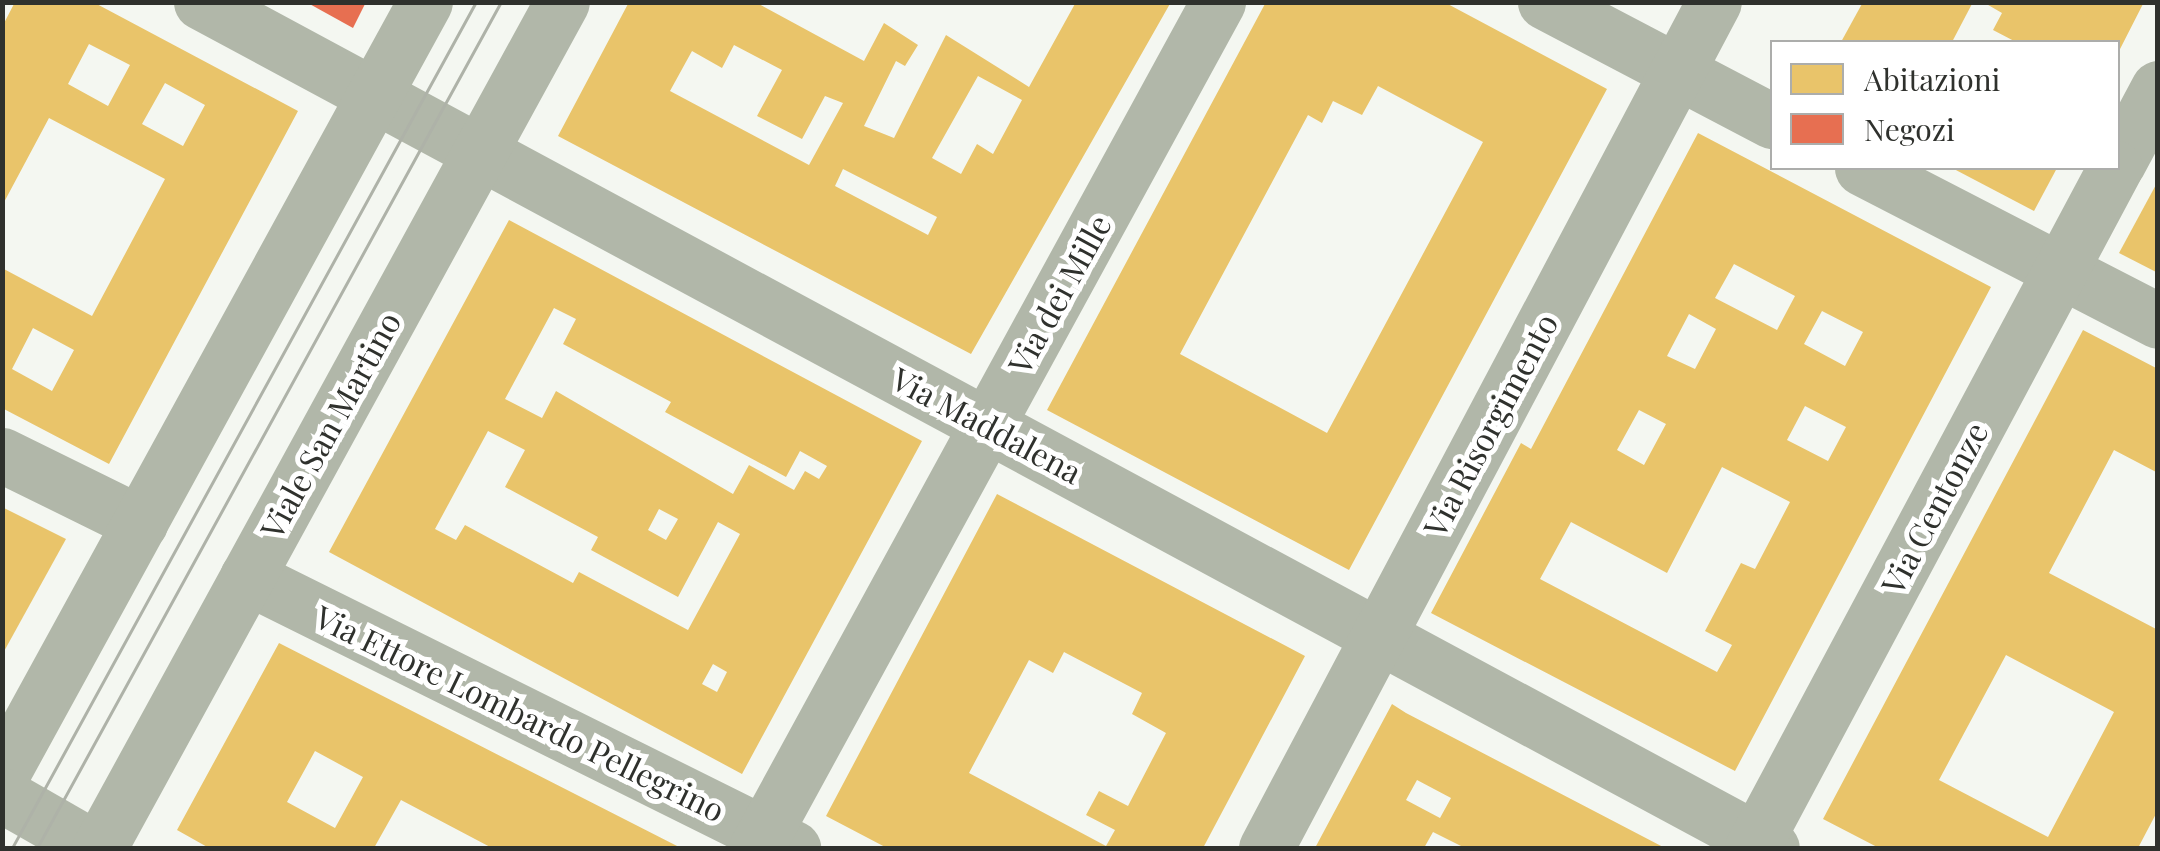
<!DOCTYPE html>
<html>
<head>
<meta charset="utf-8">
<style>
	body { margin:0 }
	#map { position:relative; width:2160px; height:851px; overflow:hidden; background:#f4f7f1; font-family:"Playfair Display",serif }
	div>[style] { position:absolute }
	.homes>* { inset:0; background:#e9c46a }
	.shops>* { inset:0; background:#e76f51 }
	.street>* { height:55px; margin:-27.5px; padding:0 27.5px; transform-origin:27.5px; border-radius:27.5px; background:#b1b7a9 }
	.tram>* { height:2.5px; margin:-1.25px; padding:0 1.25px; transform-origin:1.25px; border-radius:1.25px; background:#aeb2a8 }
	span { translate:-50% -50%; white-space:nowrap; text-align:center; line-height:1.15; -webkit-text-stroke:10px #fff; paint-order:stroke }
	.street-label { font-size:32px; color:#2f312d }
	.frame { position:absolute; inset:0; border:5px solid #2f312d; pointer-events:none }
	.legend { position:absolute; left:1770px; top:40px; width:350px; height:130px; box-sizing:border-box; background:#fff; border:2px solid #acadab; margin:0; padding:12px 18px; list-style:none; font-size:30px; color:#2f312d }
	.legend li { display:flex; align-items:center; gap:20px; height:50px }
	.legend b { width:50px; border:2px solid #acadab }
</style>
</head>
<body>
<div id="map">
	<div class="homes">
		<div style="clip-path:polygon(evenodd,15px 2px,93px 2px,298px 111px,109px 464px,2px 408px,2px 268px,92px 316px,165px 179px,49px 118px,2px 206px,2px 27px,15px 2px,89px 44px,130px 65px,108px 106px,68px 84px,89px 44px,15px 2px,165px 83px,205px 105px,183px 146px,142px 124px,165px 83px,15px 2px,33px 328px,74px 350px,52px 391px,12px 369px,33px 328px)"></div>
		<div style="clip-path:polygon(evenodd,629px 2px,755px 2px,864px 61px,884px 23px,918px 45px,905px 66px,896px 61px,864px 126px,894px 138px,946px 35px,1029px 87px,1076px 2px,1171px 2px,971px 354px,558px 136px,629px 2px,734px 45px,782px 70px,757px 116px,802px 139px,825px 96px,843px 103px,809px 165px,670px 91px,692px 51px,722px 68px,734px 45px,629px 2px,978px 76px,1022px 100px,993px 154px,977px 144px,961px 174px,932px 158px,978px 76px,629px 2px,843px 169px,937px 217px,928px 235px,835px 186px,843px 169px)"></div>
		<div style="clip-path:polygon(evenodd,1266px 2px,1444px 2px,1607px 89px,1349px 570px,1047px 410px,1266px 2px,1378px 86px,1483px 142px,1327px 433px,1180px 354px,1308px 115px,1322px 123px,1333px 101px,1362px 115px,1378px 86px)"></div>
		<div style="clip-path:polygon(1863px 2px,1973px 2px,1952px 42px,1841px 42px)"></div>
		<div style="clip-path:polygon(1983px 2px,2144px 2px,2118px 53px,2118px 42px,2016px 42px,1993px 30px,2002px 13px)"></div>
		<div style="clip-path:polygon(evenodd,1698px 133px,1991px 287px,1735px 771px,1431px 613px,1521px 443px,1531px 449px,1698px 133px,1734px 264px,1795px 296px,1777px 330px,1715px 298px,1734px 264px,1698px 133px,1822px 311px,1863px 332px,1845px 366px,1804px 344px,1822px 311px,1698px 133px,1689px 314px,1716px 329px,1695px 369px,1667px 356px,1689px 314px,1698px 133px,1805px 406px,1846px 427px,1828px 461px,1787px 440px,1805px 406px,1698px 133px,1639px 410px,1666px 424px,1644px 465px,1617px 450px,1639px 410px,1698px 133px,1722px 467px,1790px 502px,1755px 569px,1741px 563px,1705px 631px,1732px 645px,1717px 672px,1540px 579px,1571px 522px,1667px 573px,1722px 467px)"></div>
		<div style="clip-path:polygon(1952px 168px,2057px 168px,2034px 211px)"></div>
		<div style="clip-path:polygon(2158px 181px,2158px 273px,2119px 253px)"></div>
		<div style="clip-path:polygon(evenodd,509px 220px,922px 441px,742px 774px,329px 552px,509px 220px,554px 308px,576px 319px,563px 344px,671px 402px,665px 412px,786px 477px,800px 451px,827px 466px,819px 479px,805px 471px,794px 490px,749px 465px,733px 494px,556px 391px,542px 418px,505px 399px,554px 308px,509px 220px,488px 431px,525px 450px,505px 487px,598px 537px,591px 550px,678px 597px,718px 522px,740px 534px,688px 630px,579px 572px,573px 583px,465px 525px,456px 540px,435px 529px,488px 431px,509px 220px,659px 509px,678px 519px,666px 540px,648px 530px,659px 509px,509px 220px,713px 664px,727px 672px,717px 692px,702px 684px,713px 664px)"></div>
		<div style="clip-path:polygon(evenodd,2083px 330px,2158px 369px,2158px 473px,2114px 450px,2049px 573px,2158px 630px,2158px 810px,2138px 848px,1879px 848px,1823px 819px,2083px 330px,2006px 655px,2114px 712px,2048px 837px,1939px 780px,2006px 655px)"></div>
		<div style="clip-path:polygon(evenodd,997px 494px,1305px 656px,1203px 848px,887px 848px,826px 816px,997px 494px,1064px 652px,1142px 693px,1132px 714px,1166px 733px,1128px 806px,1099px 791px,1086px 815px,1115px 830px,1106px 846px,969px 773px,1029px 660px,1053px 673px,1064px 652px)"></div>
		<div style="clip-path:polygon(2px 507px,66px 539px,2px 655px)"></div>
		<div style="clip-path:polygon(evenodd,279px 643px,469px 740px,681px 848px,492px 848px,401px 800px,374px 848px,209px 848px,177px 830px,279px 643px,315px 751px,363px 777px,335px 828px,287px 802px,315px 751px)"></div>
		<div style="clip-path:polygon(evenodd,1392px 704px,1406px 713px,1665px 848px,1465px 848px,1433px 832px,1424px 848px,1315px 848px,1392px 704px,1417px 780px,1451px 798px,1440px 818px,1406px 800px,1417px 780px)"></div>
	</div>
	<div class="shops">
		<div style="clip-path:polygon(306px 2px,366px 2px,353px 28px)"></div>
	</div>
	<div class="street">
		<div style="left:201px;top:2px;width:1784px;rotate:28.3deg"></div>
		<div style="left:1545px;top:2px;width:256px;rotate:27.7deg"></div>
		<div style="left:2118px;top:163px;width:85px;rotate:-61.9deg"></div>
		<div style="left:1862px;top:168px;width:333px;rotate:27.3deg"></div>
		<div style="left:2px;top:455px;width:154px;rotate:26.2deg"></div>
		<div style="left:247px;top:577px;width:610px;rotate:26.4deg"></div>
		<div style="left:2px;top:774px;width:880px;rotate:-61.28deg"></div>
		<div style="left:2px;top:795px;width:107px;rotate:29.7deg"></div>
		<div style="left:99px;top:848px;width:964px;rotate:-61.31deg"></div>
		<div style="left:756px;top:848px;width:964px;rotate:-61.36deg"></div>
		<div style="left:1266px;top:848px;width:957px;rotate:-62.1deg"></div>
		<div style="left:1752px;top:848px;width:771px;rotate:-61.91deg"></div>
	</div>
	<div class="tram">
		<div style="left:12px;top:848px;width:965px;rotate:-61.26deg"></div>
		<div style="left:37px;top:848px;width:965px;rotate:-61.26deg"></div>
	</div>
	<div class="street-label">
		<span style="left:1059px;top:294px;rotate:-61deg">Via dei Mille</span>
		<span style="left:330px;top:425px;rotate:-61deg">Viale San Martino</span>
		<span style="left:987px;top:425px;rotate:28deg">Via Maddalena</span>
		<span style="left:1490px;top:425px;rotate:-62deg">Via Risorgimento</span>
		<span style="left:1934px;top:508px;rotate:-62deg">Via Centonze</span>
		<span style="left:520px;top:713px;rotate:26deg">Via Ettore Lombardo Pellegrino</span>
	</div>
	<div class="frame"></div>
	<ul class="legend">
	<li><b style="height:28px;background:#e9c46a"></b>Abitazioni</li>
	<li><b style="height:28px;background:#e76f51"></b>Negozi</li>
	</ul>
</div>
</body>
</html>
